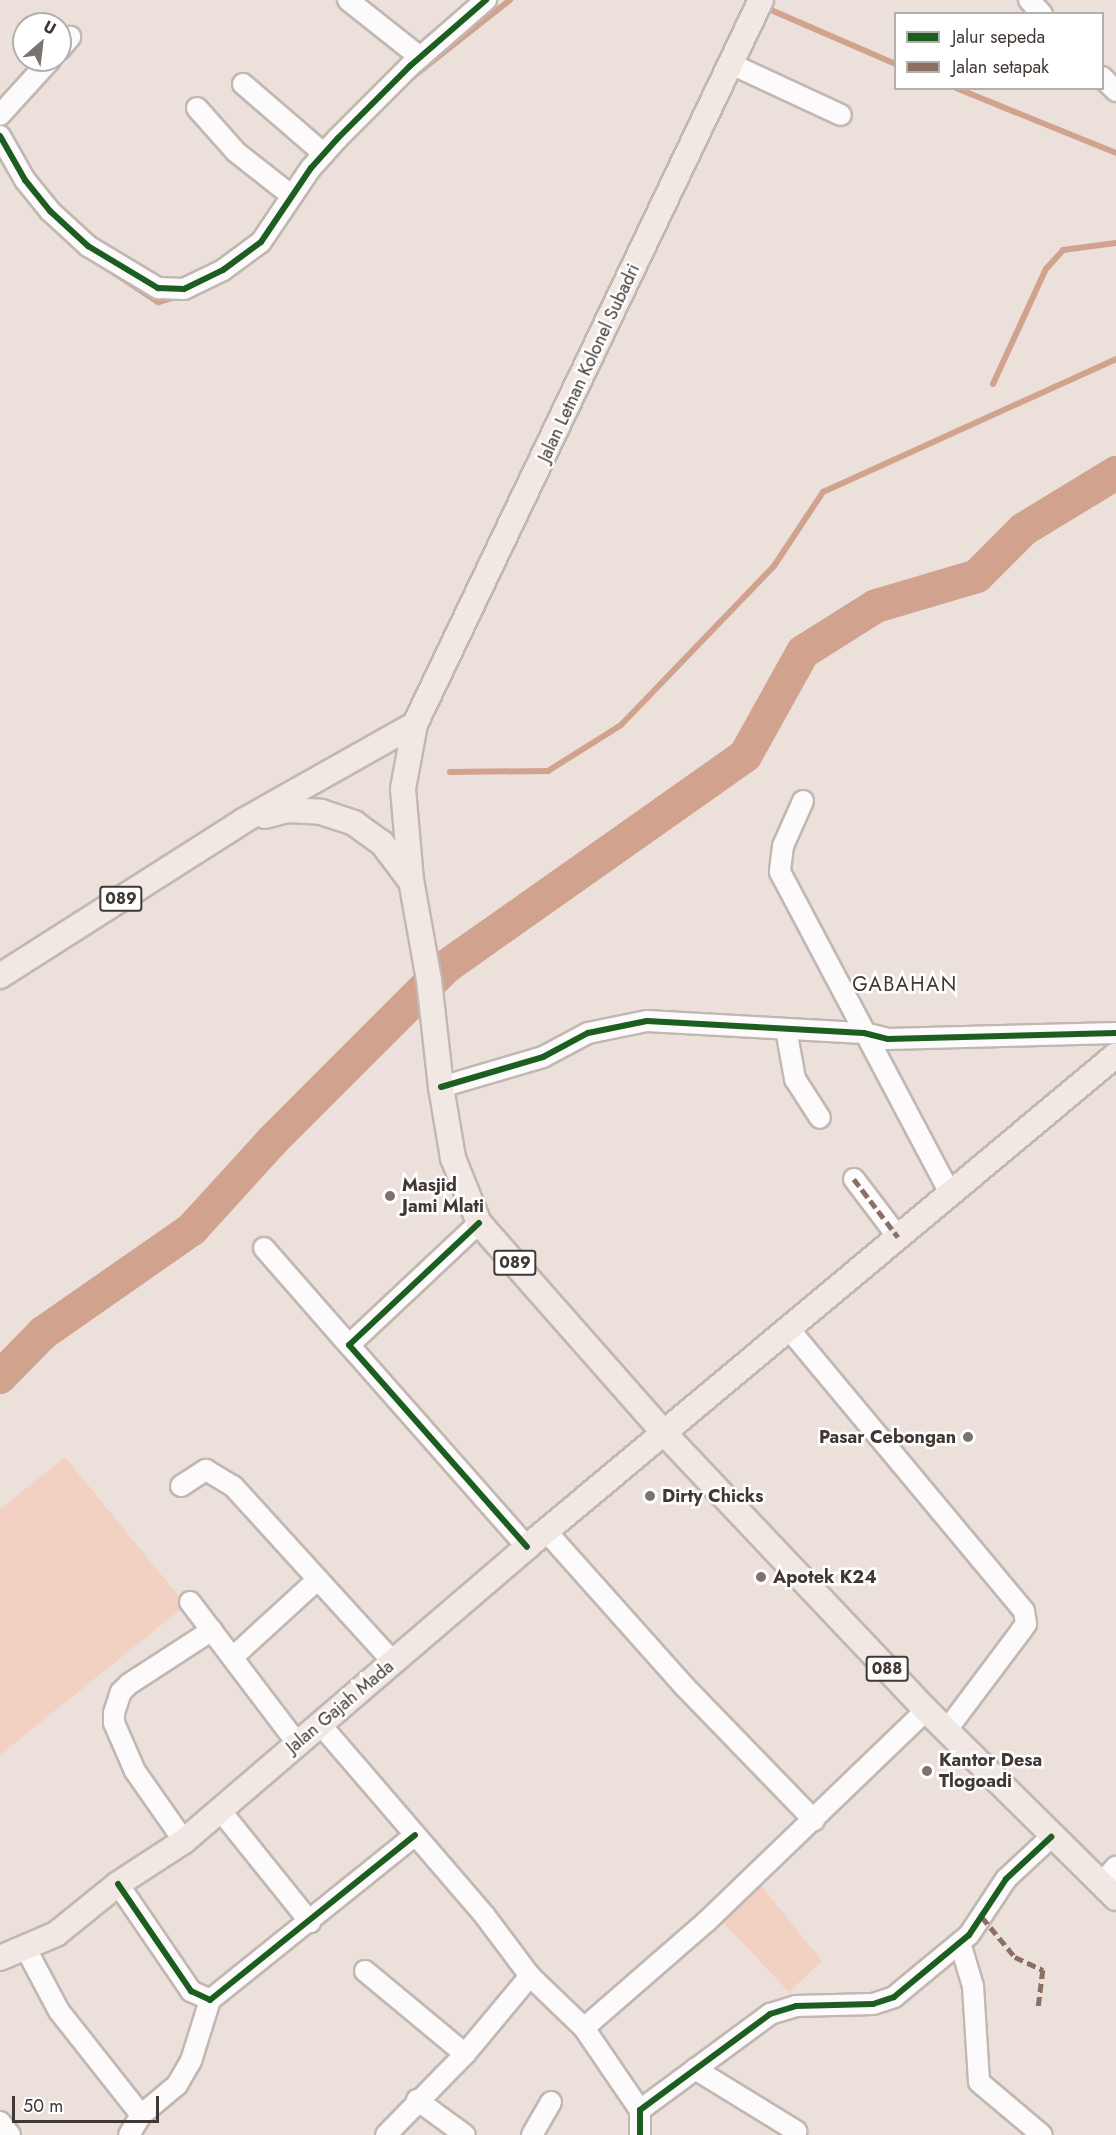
<!DOCTYPE html>
<html>
<head>
<meta charset="utf-8">
<style>
	body { margin:0 }
	#map { position:relative; width:1116px; height:2135px; overflow:hidden; background:#ece0db; font-family:Jost,sans-serif }
	div>[style] { position:absolute }
	.green>* { inset:0; background:#f3d1c2 }
	.stream>* { height:6px; margin:-3px; padding:0 3px; transform-origin:3px; border-radius:3px; background:#d1a38f }
	.river>* { height:34px; margin:-17px; padding:0 17px; transform-origin:17px; border-radius:17px; background:#d1a38f }
	.roads { filter:drop-shadow(2px 0 #c1b7b3) drop-shadow(-2px 0 #c1b7b3) drop-shadow(0 2px #c1b7b3) drop-shadow(0 -2px #c1b7b3) }
	.minor>* { height:20px; margin:-10px; padding:0 10px; transform-origin:10px; border-radius:10px; background:#fcfafa }
	.major>* { height:24px; margin:-12px; padding:0 12px; transform-origin:12px; border-radius:12px; background:#f1e8e4 }
	.quiet>* { height:4.5px; margin-top:-2.25px; transform-origin:0; background:repeating-linear-gradient(90deg,#8d6e63 0 9px,transparent 0 13.5px) }
	.cycleway>* { height:6px; margin:-3px; padding:0 3px; transform-origin:3px; border-radius:3px; background:#1b5e20 }
	.dots>* { width:16px; height:16px; translate:-50% -50%; box-sizing:border-box; border:3px solid #fff; border-radius:50% }
	span { translate:-50% -50%; white-space:nowrap; text-align:center; line-height:1.15; -webkit-text-stroke:5px #fff; paint-order:stroke }
	.shield-label span { padding:2px 4px; background:#fff; border:2px solid; border-radius:4px; -webkit-text-stroke-width:0 }
	.shield-label { font-size:16px; color:#413834; font-weight:700 }
	.street-label { font-size:18px; color:#413834 }
	.poi-label { font-size:18px; color:#413834; font-weight:700 }
	.left { translate:0 -50%; text-align:left }
	.right { translate:-100% -50%; text-align:right }
	.neighbourhood-label { font-size:20px; color:#413834; letter-spacing:1.5px }
	.legend { position:absolute; left:894px; top:12px; width:210px; height:78px; box-sizing:border-box; background:#fff; border:2px solid #b3afae; margin:0; padding:8px 10px; list-style:none; font-size:18px; color:#413834 }
	.legend li { display:flex; align-items:center; gap:12px; height:30px }
	.legend b { width:30px; border:2px solid #b3afae }
	.north { position:absolute; left:12px; top:12px; width:60px; height:60px; box-sizing:border-box; background:#fff; border:2px solid #b3afae; border-radius:50%; rotate:28deg; font-size:16px; font-weight:700; line-height:24px; text-align:center; color:#413834 }
	.north::after { content:''; display:block; margin:auto; width:21px; height:27px; background:#7d736e; clip-path:polygon(50% 0,100% 100%,50% 72%,0 100%) }
	.scale { position:absolute; left:12px; top:2096px; width:147px; height:27px; box-sizing:border-box; border:3px solid #413834; border-top:0; padding-left:8px; font-size:18px; line-height:21px; white-space:nowrap; color:#413834; -webkit-text-stroke:4px #fff; paint-order:stroke }
</style>
</head>
<body>
<div id="map">
	<div class="green">
		<div style="clip-path:polygon(65px 1457px,186px 1605px,0 1755px,0 1509px)"></div>
		<div style="clip-path:polygon(760px 1884px,822px 1961px,789px 1992px,721px 1920px)"></div>
	</div>
	<div class="stream">
		<div style="left:764px;top:7px;width:144px;rotate:23.4deg"></div>
		<div style="left:409px;top:80px;width:129px;rotate:-38.4deg"></div>
		<div style="left:956px;top:88px;width:173px;rotate:22.1deg"></div>
		<div style="left:90px;top:257px;width:82px;rotate:33.5deg"></div>
		<div style="left:158px;top:302px;width:19px;rotate:-16deg"></div>
		<div style="left:209px;top:287px;width:25px;rotate:-29deg"></div>
		<div style="left:993px;top:384px;width:127px;rotate:-65.3deg"></div>
		<div style="left:1046px;top:269px;width:25px;rotate:-48deg"></div>
		<div style="left:1063px;top:250px;width:53px;rotate:-7.5deg"></div>
		<div style="left:450px;top:772px;width:98px;rotate:-0.6deg"></div>
		<div style="left:548px;top:771px;width:86px;rotate:-32.2deg"></div>
		<div style="left:621px;top:725px;width:221px;rotate:-46.1deg"></div>
		<div style="left:774px;top:566px;width:89px;rotate:-56.5deg"></div>
		<div style="left:823px;top:492px;width:322px;rotate:-24.4deg"></div>
	</div>
	<div class="river">
		<div style="left:0;top:1377px;width:62px;rotate:-45.7deg"></div>
		<div style="left:43px;top:1333px;width:182px;rotate:-34.9deg"></div>
		<div style="left:192px;top:1229px;width:119px;rotate:-47.7deg"></div>
		<div style="left:272px;top:1141px;width:247px;rotate:-45deg"></div>
		<div style="left:447px;top:966px;width:365px;rotate:-35.2deg"></div>
		<div style="left:745px;top:756px;width:119px;rotate:-60.9deg"></div>
		<div style="left:803px;top:652px;width:86px;rotate:-32.2deg"></div>
		<div style="left:876px;top:606px;width:105px;rotate:-16.5deg"></div>
		<div style="left:977px;top:576px;width:66px;rotate:-45deg"></div>
		<div style="left:1024px;top:529px;width:108px;rotate:-31.3deg"></div>
	</div>
	<div class="roads">
		<div class="minor">
			<div style="left:348px;top:0;width:92px;rotate:38.4deg"></div>
			<div style="left:1029px;top:0;width:19px;rotate:47deg"></div>
			<div style="left:60px;top:49px;width:16px;rotate:-50deg"></div>
			<div style="left:731px;top:64px;width:121px;rotate:24.9deg"></div>
			<div style="left:1102px;top:77px;width:20px;rotate:45deg"></div>
			<div style="left:243px;top:84px;width:107px;rotate:40.8deg"></div>
			<div style="left:197px;top:108px;width:59px;rotate:48.4deg"></div>
			<div style="left:236px;top:152px;width:71px;rotate:38.2deg"></div>
			<div style="left:0;top:115px;width:74px;rotate:-47.7deg"></div>
			<div style="left:0;top:136px;width:51px;rotate:60.4deg"></div>
			<div style="left:25px;top:180px;width:40px;rotate:51deg"></div>
			<div style="left:50px;top:211px;width:52px;rotate:42.6deg"></div>
			<div style="left:88px;top:246px;width:82px;rotate:31deg"></div>
			<div style="left:158px;top:288px;width:26px;rotate:2deg"></div>
			<div style="left:184px;top:289px;width:43px;rotate:-26deg"></div>
			<div style="left:223px;top:270px;width:47px;rotate:-36.4deg"></div>
			<div style="left:261px;top:242px;width:89px;rotate:-56deg"></div>
			<div style="left:311px;top:168px;width:40px;rotate:-48deg"></div>
			<div style="left:338px;top:138px;width:102px;rotate:-45deg"></div>
			<div style="left:410px;top:66px;width:101px;rotate:-41deg"></div>
			<div style="left:803px;top:801px;width:49px;rotate:114deg"></div>
			<div style="left:783px;top:846px;width:26px;rotate:97deg"></div>
			<div style="left:780px;top:872px;width:363px;rotate:62.1deg"></div>
			<div style="left:786px;top:1029px;width:51px;rotate:79.8deg"></div>
			<div style="left:795px;top:1079px;width:46px;rotate:57.3deg"></div>
			<div style="left:441px;top:1087px;width:106px;rotate:-16.4deg"></div>
			<div style="left:543px;top:1057px;width:51px;rotate:-28.1deg"></div>
			<div style="left:588px;top:1033px;width:60px;rotate:-11.5deg"></div>
			<div style="left:647px;top:1021px;width:217px;rotate:3.2deg"></div>
			<div style="left:864px;top:1033px;width:25px;rotate:14deg"></div>
			<div style="left:888px;top:1039px;width:228px;rotate:-1.5deg"></div>
			<div style="left:854px;top:1179px;width:73px;rotate:52.8deg"></div>
			<div style="left:479px;top:1223px;width:178px;rotate:136.8deg"></div>
			<div style="left:349px;top:1345px;width:269px;rotate:48.6deg"></div>
			<div style="left:264px;top:1248px;width:129px;rotate:48.8deg"></div>
			<div style="left:789px;top:1329px;width:367px;rotate:50.2deg"></div>
			<div style="left:1024px;top:1611px;width:13px;rotate:81deg"></div>
			<div style="left:1026px;top:1624px;width:9px;rotate:126deg"></div>
			<div style="left:1021px;top:1631px;width:125px;rotate:126.9deg"></div>
			<div style="left:181px;top:1486px;width:30px;rotate:-33deg"></div>
			<div style="left:206px;top:1470px;width:31px;rotate:31deg"></div>
			<div style="left:233px;top:1486px;width:238px;rotate:47.7deg"></div>
			<div style="left:546px;top:1531px;width:208px;rotate:48.3deg"></div>
			<div style="left:684px;top:1686px;width:187px;rotate:45.9deg"></div>
			<div style="left:190px;top:1602px;width:177px;rotate:52.8deg"></div>
			<div style="left:233px;top:1657px;width:115px;rotate:-42.5deg"></div>
			<div style="left:320px;top:1724px;width:253px;rotate:49.3deg"></div>
			<div style="left:485px;top:1916px;width:75px;rotate:53.1deg"></div>
			<div style="left:220px;top:1810px;width:144px;rotate:51.2deg"></div>
			<div style="left:184px;top:1841px;width:85px;rotate:-125deg"></div>
			<div style="left:135px;top:1771px;width:52px;rotate:-113.6deg"></div>
			<div style="left:114px;top:1723px;width:10px;rotate:-90deg"></div>
			<div style="left:114px;top:1713px;width:22px;rotate:-72deg"></div>
			<div style="left:121px;top:1692px;width:11px;rotate:-45deg"></div>
			<div style="left:129px;top:1684px;width:99px;rotate:-33deg"></div>
			<div style="left:118px;top:1884px;width:130px;rotate:55.7deg"></div>
			<div style="left:191px;top:1991px;width:21px;rotate:25deg"></div>
			<div style="left:210px;top:2000px;width:263px;rotate:-38.8deg"></div>
			<div style="left:1101px;top:1884px;width:23px;rotate:-49deg"></div>
			<div style="left:960px;top:1943px;width:45px;rotate:73.2deg"></div>
			<div style="left:973px;top:1986px;width:96px;rotate:86.4deg"></div>
			<div style="left:979px;top:2082px;width:82px;rotate:40.1deg"></div>
			<div style="left:26px;top:1949px;width:70px;rotate:62deg"></div>
			<div style="left:59px;top:2011px;width:132px;rotate:51.7deg"></div>
			<div style="left:141px;top:2115px;width:23px;rotate:121deg"></div>
			<div style="left:365px;top:1971px;width:130px;rotate:39.7deg"></div>
			<div style="left:584px;top:2028px;width:163px;rotate:-41deg"></div>
			<div style="left:707px;top:1921px;width:304px;rotate:-43.9deg"></div>
			<div style="left:695px;top:2069px;width:119px;rotate:31.5deg"></div>
			<div style="left:417px;top:2100px;width:59px;rotate:36.1deg"></div>
			<div style="left:141px;top:2115px;width:47px;rotate:-39.8deg"></div>
			<div style="left:177px;top:2085px;width:28px;rotate:-60deg"></div>
			<div style="left:191px;top:2061px;width:64px;rotate:-72.7deg"></div>
			<div style="left:0;top:2122px;width:16px;rotate:52deg"></div>
			<div style="left:386px;top:2135px;width:113px;rotate:-45.7deg"></div>
			<div style="left:465px;top:2054px;width:102px;rotate:-50.2deg"></div>
			<div style="left:530px;top:1976px;width:75px;rotate:43.9deg"></div>
			<div style="left:584px;top:2028px;width:99px;rotate:55.7deg"></div>
			<div style="left:532px;top:2135px;width:38px;rotate:-60deg"></div>
			<div style="left:640px;top:2135px;width:25px;rotate:-90deg"></div>
			<div style="left:640px;top:2110px;width:162px;rotate:-36.4deg"></div>
			<div style="left:770px;top:2014px;width:27px;rotate:-17deg"></div>
			<div style="left:796px;top:2006px;width:77px;rotate:-1.5deg"></div>
			<div style="left:873px;top:2004px;width:22px;rotate:-18deg"></div>
			<div style="left:894px;top:1997px;width:97px;rotate:-39.6deg"></div>
			<div style="left:969px;top:1935px;width:67px;rotate:-56.5deg"></div>
			<div style="left:1006px;top:1879px;width:62px;rotate:-43deg"></div>
		</div>
		<div class="major">
			<div style="left:761px;top:0;width:802px;rotate:115.54deg"></div>
			<div style="left:415px;top:724px;width:66px;rotate:100.5deg"></div>
			<div style="left:403px;top:789px;width:91px;rotate:85deg"></div>
			<div style="left:411px;top:880px;width:102px;rotate:79.8deg"></div>
			<div style="left:429px;top:980px;width:108px;rotate:83.6deg"></div>
			<div style="left:441px;top:1087px;width:72px;rotate:80.4deg"></div>
			<div style="left:453px;top:1158px;width:70px;rotate:68.2deg"></div>
			<div style="left:479px;top:1223px;width:280px;rotate:48.6deg"></div>
			<div style="left:664px;top:1433px;width:381px;rotate:46.6deg"></div>
			<div style="left:926px;top:1710px;width:267px;rotate:44.7deg"></div>
			<div style="left:265px;top:816px;width:24px;rotate:-15deg"></div>
			<div style="left:288px;top:810px;width:33px;rotate:3deg"></div>
			<div style="left:321px;top:812px;width:35px;rotate:18deg"></div>
			<div style="left:354px;top:823px;width:34px;rotate:36deg"></div>
			<div style="left:382px;top:843px;width:46px;rotate:52.9deg"></div>
			<div style="left:0;top:976px;width:288px;rotate:-32.5deg"></div>
			<div style="left:243px;top:821px;width:197px;rotate:-29.4deg"></div>
			<div style="left:0;top:1958px;width:61px;rotate:-23.2deg"></div>
			<div style="left:56px;top:1934px;width:80px;rotate:-38.9deg"></div>
			<div style="left:118px;top:1884px;width:79px;rotate:-33.1deg"></div>
			<div style="left:184px;top:1841px;width:452px;rotate:-40.6deg"></div>
			<div style="left:527px;top:1547px;width:767px;rotate:-39.87deg"></div>
		</div>
	</div>
	<div class="quiet">
		<div style="left:854px;top:1179px;width:73px;rotate:52.8deg"></div>
		<div style="left:982px;top:1917px;width:52px;rotate:50.5deg"></div>
		<div style="left:1015px;top:1957px;width:31px;rotate:25deg"></div>
		<div style="left:1043px;top:1970px;width:39px;rotate:97deg"></div>
	</div>
	<div class="cycleway">
		<div style="left:0;top:136px;width:51px;rotate:60.4deg"></div>
		<div style="left:25px;top:180px;width:40px;rotate:51deg"></div>
		<div style="left:50px;top:211px;width:52px;rotate:42.6deg"></div>
		<div style="left:88px;top:246px;width:82px;rotate:31deg"></div>
		<div style="left:158px;top:288px;width:26px;rotate:2deg"></div>
		<div style="left:184px;top:289px;width:43px;rotate:-26deg"></div>
		<div style="left:223px;top:270px;width:47px;rotate:-36.4deg"></div>
		<div style="left:261px;top:242px;width:89px;rotate:-56deg"></div>
		<div style="left:311px;top:168px;width:40px;rotate:-48deg"></div>
		<div style="left:338px;top:138px;width:102px;rotate:-45deg"></div>
		<div style="left:410px;top:66px;width:101px;rotate:-41deg"></div>
		<div style="left:441px;top:1087px;width:106px;rotate:-16.4deg"></div>
		<div style="left:543px;top:1057px;width:51px;rotate:-28.1deg"></div>
		<div style="left:588px;top:1033px;width:60px;rotate:-11.5deg"></div>
		<div style="left:647px;top:1021px;width:217px;rotate:3.2deg"></div>
		<div style="left:864px;top:1033px;width:25px;rotate:14deg"></div>
		<div style="left:888px;top:1039px;width:228px;rotate:-1.5deg"></div>
		<div style="left:479px;top:1223px;width:178px;rotate:136.8deg"></div>
		<div style="left:349px;top:1345px;width:269px;rotate:48.6deg"></div>
		<div style="left:118px;top:1884px;width:130px;rotate:55.7deg"></div>
		<div style="left:191px;top:1991px;width:21px;rotate:25deg"></div>
		<div style="left:210px;top:2000px;width:263px;rotate:-38.8deg"></div>
		<div style="left:640px;top:2135px;width:25px;rotate:-90deg"></div>
		<div style="left:640px;top:2110px;width:162px;rotate:-36.4deg"></div>
		<div style="left:770px;top:2014px;width:27px;rotate:-17deg"></div>
		<div style="left:796px;top:2006px;width:77px;rotate:-1.5deg"></div>
		<div style="left:873px;top:2004px;width:22px;rotate:-18deg"></div>
		<div style="left:894px;top:1997px;width:97px;rotate:-39.6deg"></div>
		<div style="left:969px;top:1935px;width:67px;rotate:-56.5deg"></div>
		<div style="left:1006px;top:1879px;width:62px;rotate:-43deg"></div>
	</div>
	<div class="dots">
		<div style="left:390px;top:1196px;background:#7d736e"></div>
		<div style="left:968px;top:1437px;background:#7d736e"></div>
		<div style="left:650px;top:1496px;background:#7d736e"></div>
		<div style="left:761px;top:1577px;background:#7d736e"></div>
		<div style="left:927px;top:1771px;background:#7d736e"></div>
	</div>
	<div class="shield-label">
		<span style="left:121px;top:899px">089</span>
		<span style="left:515px;top:1263px">089</span>
		<span style="left:887px;top:1669px">088</span>
	</div>
	<div class="street-label">
		<span style="left:589px;top:363px;rotate:-65deg">Jalan Letnan Kolonel Subadri</span>
		<span style="left:340px;top:1707px;rotate:-40deg">Jalan Gajah Mada</span>
	</div>
	<div class="poi-label">
		<span class="left" style="left:402px;top:1196px">Masjid<br>Jami Mlati</span>
		<span class="right" style="left:956px;top:1437px">Pasar Cebongan</span>
		<span class="left" style="left:662px;top:1496px">Dirty Chicks</span>
		<span class="left" style="left:773px;top:1577px">Apotek K24</span>
		<span class="left" style="left:939px;top:1771px">Kantor Desa<br>Tlogoadi</span>
	</div>
	<div class="neighbourhood-label">
		<span style="left:905px;top:984px">GABAHAN</span>
	</div>
	<ul class="legend">
	<li><b style="height:8px;background:#1b5e20"></b>Jalur sepeda</li>
	<li><b style="height:8px;background:#8d6e63"></b>Jalan setapak</li>
	</ul>
	<div class="north">U</div>
	<div class="scale">50 m</div>
</div>
</body>
</html>
